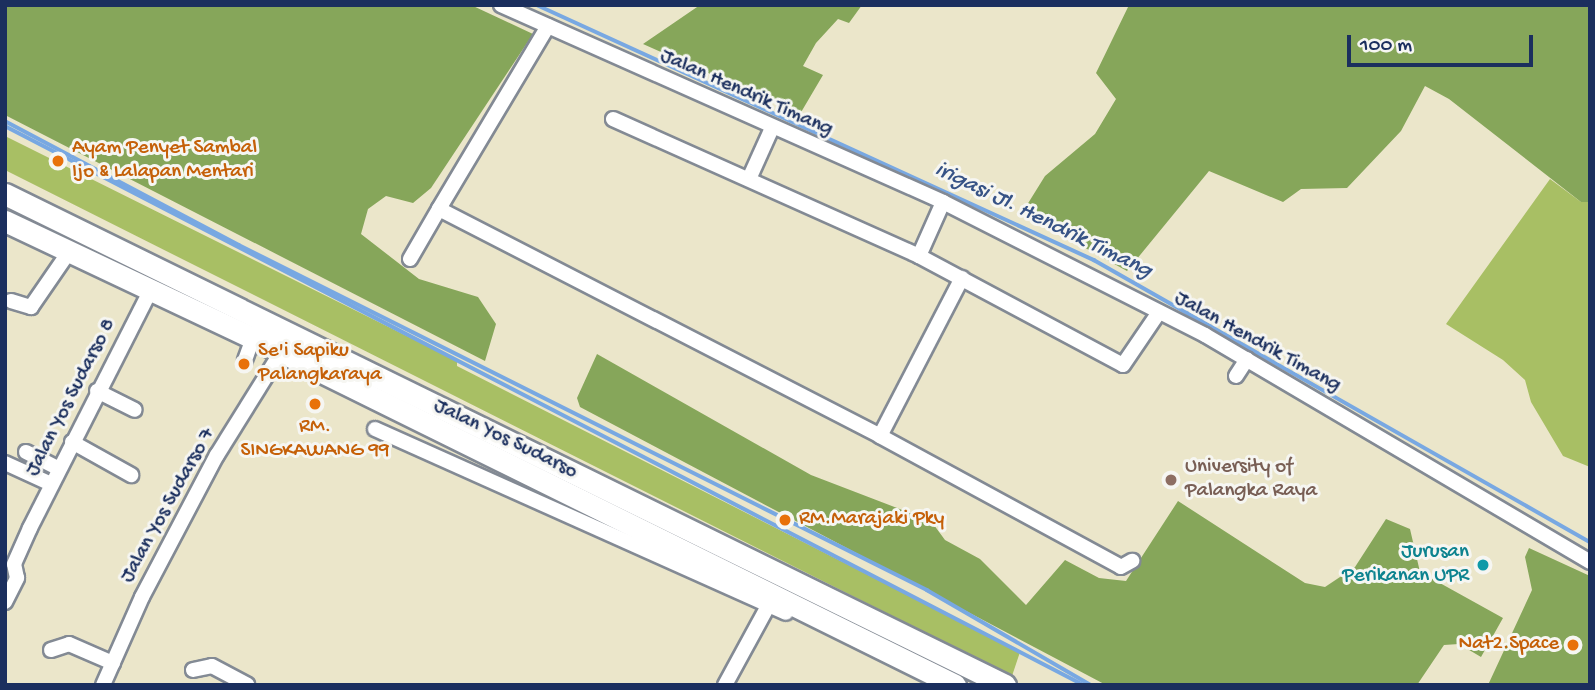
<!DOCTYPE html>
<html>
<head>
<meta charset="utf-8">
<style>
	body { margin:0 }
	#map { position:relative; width:1595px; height:690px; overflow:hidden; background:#ebe6ca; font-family:"Gochi Hand",sans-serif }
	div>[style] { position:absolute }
	.green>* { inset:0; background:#a8bf64 }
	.forest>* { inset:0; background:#86a65a }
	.stream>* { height:3.5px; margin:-1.75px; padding:0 1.75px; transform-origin:1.75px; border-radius:1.75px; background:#78a8e2 }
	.roads { filter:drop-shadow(2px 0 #838a94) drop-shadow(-2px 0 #838a94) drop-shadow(0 2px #838a94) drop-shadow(0 -2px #838a94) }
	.street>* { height:14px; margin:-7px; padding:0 7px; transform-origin:7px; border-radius:7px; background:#fff }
	.primary>* { height:21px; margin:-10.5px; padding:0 10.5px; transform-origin:10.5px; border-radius:10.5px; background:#fff }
	.dots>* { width:19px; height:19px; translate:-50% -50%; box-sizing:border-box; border:4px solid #f6f6f2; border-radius:50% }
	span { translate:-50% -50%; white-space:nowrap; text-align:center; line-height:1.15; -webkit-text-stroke:6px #f6f6f2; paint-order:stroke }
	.street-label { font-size:21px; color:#1b2f5e }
	.food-label { font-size:21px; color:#c56008 }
	.left { translate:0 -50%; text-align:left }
	.right { translate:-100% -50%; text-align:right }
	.education-label { font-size:21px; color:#785e54 }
	.culture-label { font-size:21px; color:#0d838f }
	.water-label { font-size:23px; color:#375386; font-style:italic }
	.frame { position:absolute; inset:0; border:7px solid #1b2f5e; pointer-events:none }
	.scale { position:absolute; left:1347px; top:35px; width:186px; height:32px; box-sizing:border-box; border:4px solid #1b2f5e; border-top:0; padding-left:9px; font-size:21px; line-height:24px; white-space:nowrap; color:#1b2f5e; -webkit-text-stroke:5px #f6f6f2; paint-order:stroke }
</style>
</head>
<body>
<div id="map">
	<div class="green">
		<div style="clip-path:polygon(5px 136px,457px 361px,457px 366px,1020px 652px,1012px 676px,5px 170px)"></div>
		<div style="clip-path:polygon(1550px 179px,1581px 202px,1590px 202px,1590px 467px,1563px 456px,1531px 402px,1525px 380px,1503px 360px,1446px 324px)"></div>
	</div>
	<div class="forest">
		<div style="clip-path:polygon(5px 5px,471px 5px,533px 34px,431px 188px,413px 203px,386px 196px,368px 209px,361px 234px,419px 279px,478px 297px,496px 324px,485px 361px,5px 115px)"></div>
		<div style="clip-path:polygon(700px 5px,862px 5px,849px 23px,838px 19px,816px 43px,803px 66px,823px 75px,800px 114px,643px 44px)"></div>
		<div style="clip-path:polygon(1129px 5px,1590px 5px,1590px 202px,1581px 202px,1449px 99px,1425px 86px,1401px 131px,1347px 188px,1301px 189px,1283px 202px,1209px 171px,1127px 271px,1022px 213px,1045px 176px,1095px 134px,1116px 99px,1096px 73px)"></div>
		<div style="clip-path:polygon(597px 354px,811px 475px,931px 521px,945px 540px,980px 559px,1026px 605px,1065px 560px,1099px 578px,1126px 581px,1178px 501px,1305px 583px,1325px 587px,1355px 567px,1386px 519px,1410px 529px,1420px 572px,1503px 618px,1481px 657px,1459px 644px,1444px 645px,1417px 685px,1106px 685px,580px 407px,577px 398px)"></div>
		<div style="clip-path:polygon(1529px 548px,1590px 576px,1590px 685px,1488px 685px,1532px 590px,1525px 557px)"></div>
	</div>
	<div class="stream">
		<div style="left:537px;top:5px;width:613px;rotate:24.6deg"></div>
		<div style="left:1094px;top:260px;width:571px;rotate:29.62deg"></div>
		<div style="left:5px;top:121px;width:265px;rotate:27.9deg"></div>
		<div style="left:239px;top:245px;width:770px;rotate:26.63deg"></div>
		<div style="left:927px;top:590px;width:190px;rotate:30.1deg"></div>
		<div style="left:5px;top:126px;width:1215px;rotate:27.39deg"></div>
	</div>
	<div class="roads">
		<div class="street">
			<div style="left:501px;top:5px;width:484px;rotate:24deg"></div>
			<div style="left:943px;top:202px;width:294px;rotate:26.9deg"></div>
			<div style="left:1205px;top:335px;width:447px;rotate:30.5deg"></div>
			<div style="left:548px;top:26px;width:213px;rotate:120.8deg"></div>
			<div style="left:439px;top:209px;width:496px;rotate:27.2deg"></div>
			<div style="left:880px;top:436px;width:274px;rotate:28.5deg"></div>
			<div style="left:1121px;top:567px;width:13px;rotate:-29deg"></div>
			<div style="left:613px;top:119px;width:335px;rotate:24.1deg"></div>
			<div style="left:919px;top:256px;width:231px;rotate:28.1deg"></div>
			<div style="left:1123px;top:365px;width:64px;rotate:-55.8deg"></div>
			<div style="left:749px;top:179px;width:56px;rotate:-65.7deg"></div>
			<div style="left:919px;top:256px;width:59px;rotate:-66deg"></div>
			<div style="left:410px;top:259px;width:58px;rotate:-59.9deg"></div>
			<div style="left:11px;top:301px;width:21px;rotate:17deg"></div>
			<div style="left:31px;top:307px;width:67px;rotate:-55.4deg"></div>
			<div style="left:245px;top:360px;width:23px;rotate:-70deg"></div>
			<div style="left:1236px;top:376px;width:20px;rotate:-57deg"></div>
			<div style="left:97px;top:391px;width:42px;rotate:26.6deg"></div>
			<div style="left:375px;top:429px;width:450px;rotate:24.1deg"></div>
			<div style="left:880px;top:436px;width:178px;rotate:-62.6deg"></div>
			<div style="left:72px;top:442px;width:68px;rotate:29.2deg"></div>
			<div style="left:26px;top:452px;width:37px;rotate:27deg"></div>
			<div style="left:5px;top:463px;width:51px;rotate:24.5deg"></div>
			<div style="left:5px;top:602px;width:27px;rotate:-63deg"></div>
			<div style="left:17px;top:578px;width:14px;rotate:-102deg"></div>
			<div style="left:14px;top:564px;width:39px;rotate:-66deg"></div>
			<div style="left:30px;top:528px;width:267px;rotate:-63.1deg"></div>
			<div style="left:51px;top:650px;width:19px;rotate:-18deg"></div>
			<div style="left:69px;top:644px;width:48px;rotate:23.4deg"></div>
			<div style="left:193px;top:670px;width:19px;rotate:-12deg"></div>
			<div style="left:212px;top:666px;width:40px;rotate:28deg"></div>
			<div style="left:103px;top:685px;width:96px;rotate:-66.1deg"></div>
			<div style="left:142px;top:597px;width:161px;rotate:-62.2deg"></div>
			<div style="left:217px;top:455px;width:121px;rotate:-58.1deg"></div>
			<div style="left:725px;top:685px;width:100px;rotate:-61.4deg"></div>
		</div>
		<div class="primary">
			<div style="left:5px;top:194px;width:1114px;rotate:26.15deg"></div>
			<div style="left:5px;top:221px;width:274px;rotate:25.3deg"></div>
			<div style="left:253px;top:338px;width:783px;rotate:26.3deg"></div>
		</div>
	</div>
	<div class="dots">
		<div style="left:58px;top:161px;background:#e8710a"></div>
		<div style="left:244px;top:364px;background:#e8710a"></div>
		<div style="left:315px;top:404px;background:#e8710a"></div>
		<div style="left:1171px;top:480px;background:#8d6e63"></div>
		<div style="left:785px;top:520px;background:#e8710a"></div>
		<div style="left:1483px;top:565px;background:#0f9aa8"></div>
		<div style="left:1573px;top:645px;background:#e8710a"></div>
	</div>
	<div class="street-label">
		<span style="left:746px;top:94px;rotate:24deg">Jalan Hendrik Timang</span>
		<span style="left:1257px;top:343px;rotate:29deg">Jalan Hendrik Timang</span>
		<span style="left:72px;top:398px;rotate:-63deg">Jalan Yos Sudarso 8</span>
		<span style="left:505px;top:440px;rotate:26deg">Jalan Yos Sudarso</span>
		<span style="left:169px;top:506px;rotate:-61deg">Jalan Yos Sudarso 7</span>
	</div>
	<div class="food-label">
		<span class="left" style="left:72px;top:161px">Ayam Penyet Sambal<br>Ijo &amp; Lalapan Mentari</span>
		<span class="left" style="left:258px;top:364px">Se'i Sapiku<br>Palangkaraya</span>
		<span style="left:315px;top:440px">RM.<br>SINGKAWANG 99</span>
		<span class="left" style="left:799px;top:520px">RM.Marajaki Pky</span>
		<span class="right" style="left:1559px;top:645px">Nat2.Space</span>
	</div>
	<div class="education-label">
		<span class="left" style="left:1185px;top:480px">University of<br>Palangka Raya</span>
	</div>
	<div class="culture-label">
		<span class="right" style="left:1469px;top:565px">Jurusan<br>Perikanan UPR</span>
	</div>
	<div class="water-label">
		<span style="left:1043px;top:221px;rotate:26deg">irigasi Jl. Hendrik Timang</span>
	</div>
	<div class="frame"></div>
	<div class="scale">100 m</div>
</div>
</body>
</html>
